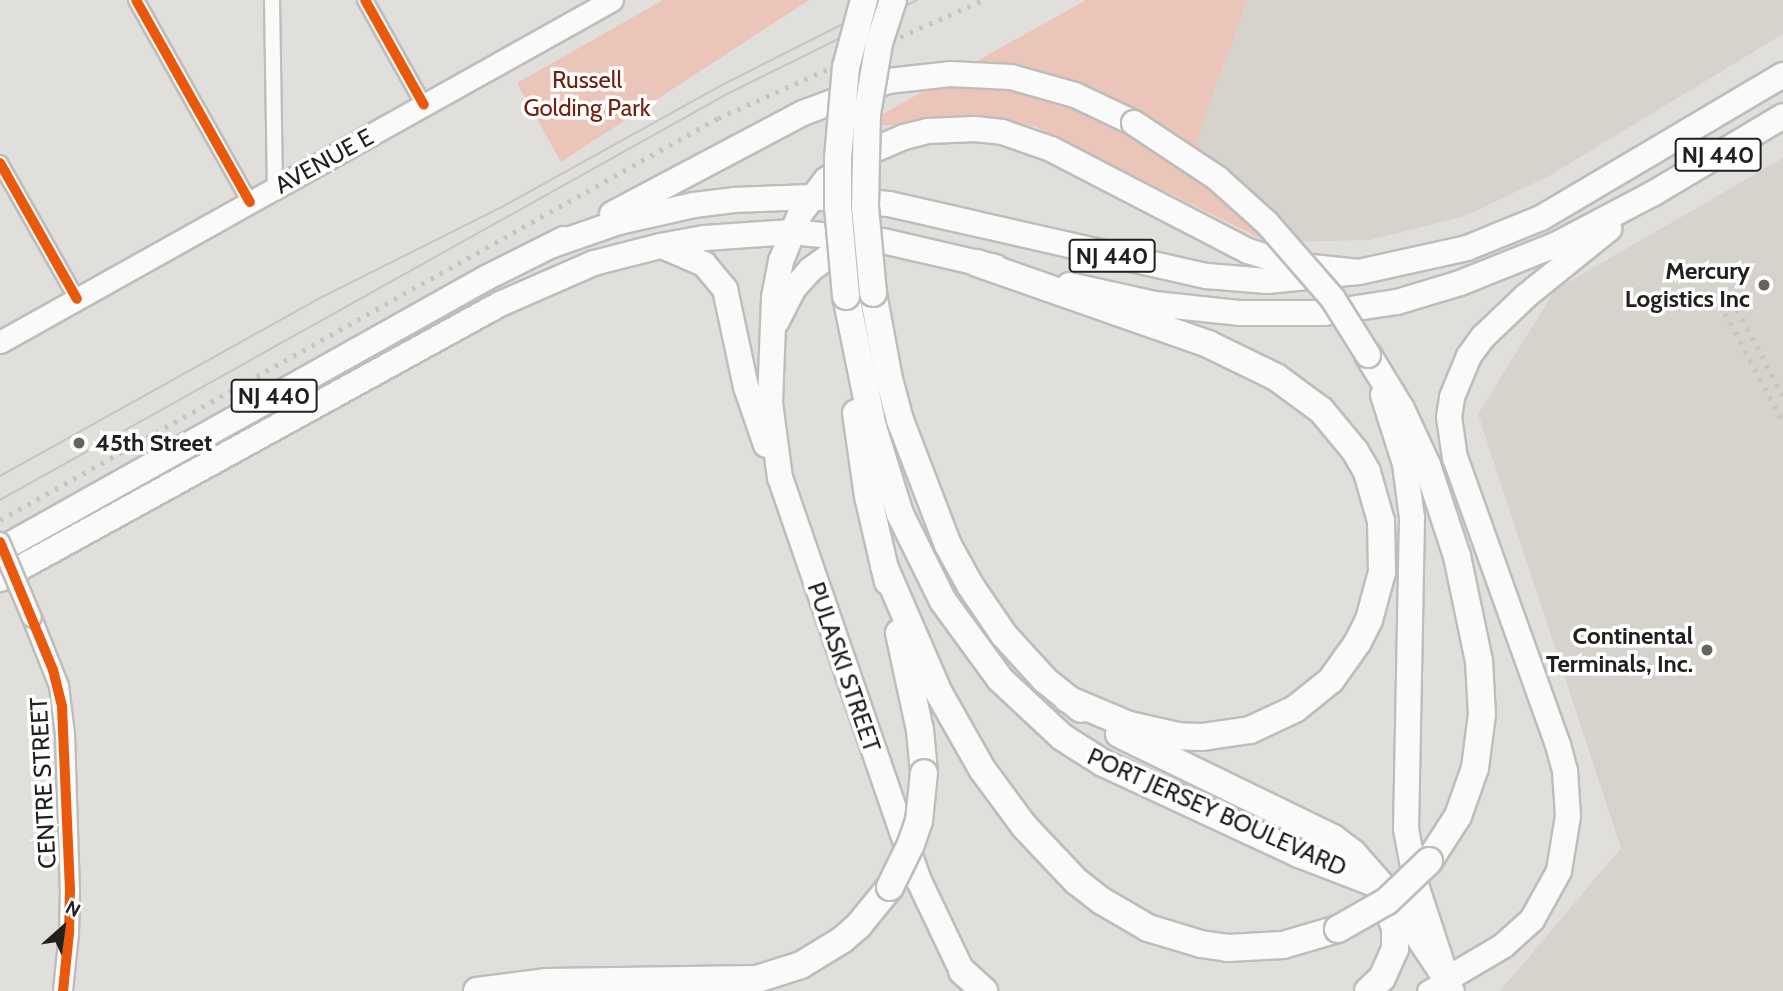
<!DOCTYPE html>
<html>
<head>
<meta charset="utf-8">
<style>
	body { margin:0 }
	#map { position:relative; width:1783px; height:991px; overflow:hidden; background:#e1dfdc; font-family:Cabin,sans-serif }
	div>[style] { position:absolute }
	.built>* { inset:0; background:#d5d3cb }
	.green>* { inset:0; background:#ebc5ba }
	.roads { filter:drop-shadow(2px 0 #bebdba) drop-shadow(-2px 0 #bebdba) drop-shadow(0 2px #bebdba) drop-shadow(0 -2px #bebdba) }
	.minor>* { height:14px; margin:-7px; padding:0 7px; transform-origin:7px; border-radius:7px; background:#fafafa }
	.tertiary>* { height:18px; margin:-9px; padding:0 9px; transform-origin:9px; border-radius:9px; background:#fafafa }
	.secondary>* { height:21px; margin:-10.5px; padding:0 10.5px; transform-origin:10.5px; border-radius:10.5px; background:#fafafa }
	.trunk>* { height:24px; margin:-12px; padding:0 12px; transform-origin:12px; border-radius:12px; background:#fafafa }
	.motorway>* { height:26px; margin:-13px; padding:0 13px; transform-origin:13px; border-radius:13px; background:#fafafa }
	.tram>* { height:2px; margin:-1px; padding:0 1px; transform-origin:1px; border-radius:1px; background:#c5c5c4 }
	.rail>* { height:5px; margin-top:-2.5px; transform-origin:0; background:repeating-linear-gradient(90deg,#c5c5c4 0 3.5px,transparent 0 10.5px) }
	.bridges { filter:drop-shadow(2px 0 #bebdba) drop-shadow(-2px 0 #bebdba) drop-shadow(0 2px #bebdba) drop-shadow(0 -2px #bebdba) }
	.tertiary-bridge>* { height:18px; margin:-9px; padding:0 9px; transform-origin:9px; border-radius:9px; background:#fafafa }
	.trunk-bridge>* { height:24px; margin:-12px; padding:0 12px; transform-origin:12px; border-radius:12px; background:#fafafa }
	.motorway-bridge>* { height:26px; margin:-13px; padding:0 13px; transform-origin:13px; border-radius:13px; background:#fafafa }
	.cycleway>* { height:10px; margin:-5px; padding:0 5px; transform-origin:5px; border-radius:5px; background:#e8590c }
	.dots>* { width:19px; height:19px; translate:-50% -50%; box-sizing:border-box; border:4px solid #fff; border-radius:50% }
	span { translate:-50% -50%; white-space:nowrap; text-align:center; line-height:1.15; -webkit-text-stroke:7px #fff; paint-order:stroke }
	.shield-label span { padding:2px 5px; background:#fff; border:2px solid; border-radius:5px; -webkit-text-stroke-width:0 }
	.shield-label { font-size:23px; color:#21201e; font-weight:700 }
	.park-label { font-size:24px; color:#73210d }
	.street-label { font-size:24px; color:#21201e }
	.poi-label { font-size:24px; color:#21201e; font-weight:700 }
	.right { translate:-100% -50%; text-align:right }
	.left { translate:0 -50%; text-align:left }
	.north { position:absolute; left:28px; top:893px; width:70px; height:70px; -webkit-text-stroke:5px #fff; paint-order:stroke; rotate:28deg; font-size:19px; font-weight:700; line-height:28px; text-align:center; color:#21201e }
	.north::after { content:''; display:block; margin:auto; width:24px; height:32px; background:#21201e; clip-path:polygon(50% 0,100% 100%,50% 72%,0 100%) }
</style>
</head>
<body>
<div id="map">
	<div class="built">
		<div style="clip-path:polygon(1247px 0,1783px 0,1783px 34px,1549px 176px,1465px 216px,1370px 240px,1281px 242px,1195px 142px)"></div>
		<div style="clip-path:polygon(1783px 158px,1783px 991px,1500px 991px,1621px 848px,1478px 414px,1555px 290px)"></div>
	</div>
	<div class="green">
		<div style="clip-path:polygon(663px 0,809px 0,561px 162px,517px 83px)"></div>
		<div style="clip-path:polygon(1086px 0,1247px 0,1196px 142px,1281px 242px,1268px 242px,1034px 126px,863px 125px)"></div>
	</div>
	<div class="roads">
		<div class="minor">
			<div style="left:136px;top:0;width:232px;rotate:60.6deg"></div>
			<div style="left:272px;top:0;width:188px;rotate:89.1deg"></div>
			<div style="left:365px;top:0;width:120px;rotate:60.7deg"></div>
			<div style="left:0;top:163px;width:156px;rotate:60.5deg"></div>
		</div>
		<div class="tertiary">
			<div style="left:32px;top:618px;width:73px;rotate:68.3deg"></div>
			<div style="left:59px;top:686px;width:48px;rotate:82.9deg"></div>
			<div style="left:65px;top:734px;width:155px;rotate:88.2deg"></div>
			<div style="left:70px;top:889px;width:44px;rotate:91.3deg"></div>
			<div style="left:69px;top:933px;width:58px;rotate:95.9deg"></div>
			<div style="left:1427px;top:991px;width:23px;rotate:-31deg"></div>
			<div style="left:1447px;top:979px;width:14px;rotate:56deg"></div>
		</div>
		<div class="secondary">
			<div style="left:0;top:342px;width:701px;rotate:-29.2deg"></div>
		</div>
		<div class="trunk">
			<div style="left:612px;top:214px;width:216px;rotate:-27.9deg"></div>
			<div style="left:803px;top:113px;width:91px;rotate:-20.6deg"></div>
			<div style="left:888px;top:81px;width:62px;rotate:-6.4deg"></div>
			<div style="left:950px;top:74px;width:61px;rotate:2.8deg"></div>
			<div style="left:1011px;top:77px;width:66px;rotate:15.7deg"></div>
			<div style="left:1075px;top:95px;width:65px;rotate:25.4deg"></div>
			<div style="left:550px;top:246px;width:73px;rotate:-19.2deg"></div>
			<div style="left:619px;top:222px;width:77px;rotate:-12.8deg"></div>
			<div style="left:694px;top:205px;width:40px;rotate:-7.1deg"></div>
			<div style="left:734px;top:200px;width:77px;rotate:-2.2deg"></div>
			<div style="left:811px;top:197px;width:78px;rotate:5.1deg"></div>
			<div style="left:889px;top:204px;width:326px;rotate:12.8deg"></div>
			<div style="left:1207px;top:276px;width:60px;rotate:4.8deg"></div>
			<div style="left:1267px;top:281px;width:92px;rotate:-5.6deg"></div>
			<div style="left:1359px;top:272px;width:111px;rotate:-12.5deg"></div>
			<div style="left:1467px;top:248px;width:80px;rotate:-22.1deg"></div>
			<div style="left:1541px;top:218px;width:281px;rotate:-30.6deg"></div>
			<div style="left:662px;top:246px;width:46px;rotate:23.2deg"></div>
			<div style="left:704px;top:264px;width:33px;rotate:50deg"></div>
			<div style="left:725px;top:289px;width:100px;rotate:77.9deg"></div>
			<div style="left:746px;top:387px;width:61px;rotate:71deg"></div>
			<div style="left:1069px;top:285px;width:88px;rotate:12.5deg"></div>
			<div style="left:1155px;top:304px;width:84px;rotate:6.1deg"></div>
			<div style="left:1239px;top:313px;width:85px"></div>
			<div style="left:1324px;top:313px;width:74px;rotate:-8.6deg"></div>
			<div style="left:1397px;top:302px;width:66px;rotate:-16.8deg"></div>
			<div style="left:1460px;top:283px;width:102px;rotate:-21.8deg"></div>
			<div style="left:1555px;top:245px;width:112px;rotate:-27.7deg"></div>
			<div style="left:1654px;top:193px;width:150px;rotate:-30.8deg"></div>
			<div style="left:777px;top:321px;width:37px;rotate:-63deg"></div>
			<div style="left:794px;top:288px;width:24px;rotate:-48deg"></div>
			<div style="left:810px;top:270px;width:24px;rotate:-36deg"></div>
			<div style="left:829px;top:256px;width:32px;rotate:-20deg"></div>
			<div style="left:1383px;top:395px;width:72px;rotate:72.3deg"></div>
			<div style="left:1405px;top:464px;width:54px;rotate:82.6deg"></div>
			<div style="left:1412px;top:518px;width:311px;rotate:91.1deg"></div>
			<div style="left:1406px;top:829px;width:60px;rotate:79.4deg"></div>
			<div style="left:1417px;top:888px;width:96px;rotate:71.8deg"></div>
			<div style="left:1447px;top:979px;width:65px;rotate:-30.5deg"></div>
			<div style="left:1503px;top:946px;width:39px;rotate:-42deg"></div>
			<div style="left:1532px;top:920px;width:56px;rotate:-61.1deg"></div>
			<div style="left:1559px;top:871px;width:56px;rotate:-80.7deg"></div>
			<div style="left:1568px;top:816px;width:45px;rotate:-93.8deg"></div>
			<div style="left:1565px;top:771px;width:27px;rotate:-105deg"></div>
			<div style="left:1558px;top:745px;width:305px;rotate:-109.7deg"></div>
			<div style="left:1455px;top:458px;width:41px;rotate:-98.3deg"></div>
			<div style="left:1449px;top:417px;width:20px;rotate:-81deg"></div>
			<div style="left:1452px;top:397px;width:44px;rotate:-67.5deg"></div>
			<div style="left:1469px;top:356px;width:24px;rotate:-54deg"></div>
			<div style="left:1483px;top:337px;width:59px;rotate:-43.6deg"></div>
			<div style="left:1526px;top:296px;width:107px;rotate:-38.9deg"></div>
			<div style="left:0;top:550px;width:557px;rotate:-29.23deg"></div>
			<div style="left:486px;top:278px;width:87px;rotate:-26.6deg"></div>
			<div style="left:0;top:579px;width:571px;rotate:-28.81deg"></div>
			<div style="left:500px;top:304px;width:103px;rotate:-23.6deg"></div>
			<div style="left:594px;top:263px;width:68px;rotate:-14.4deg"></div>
			<div style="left:660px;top:246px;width:46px;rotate:-10.1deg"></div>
			<div style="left:705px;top:238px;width:86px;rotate:-4deg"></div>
			<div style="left:791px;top:232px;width:92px;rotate:5.6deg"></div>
			<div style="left:883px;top:241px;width:116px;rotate:13deg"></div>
			<div style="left:962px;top:971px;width:100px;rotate:-115.5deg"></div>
			<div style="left:919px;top:881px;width:426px;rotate:-109deg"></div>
			<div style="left:780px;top:478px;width:76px;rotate:-97.6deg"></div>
			<div style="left:770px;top:403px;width:106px;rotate:-87.8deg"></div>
			<div style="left:774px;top:297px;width:37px;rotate:-79deg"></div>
			<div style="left:781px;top:261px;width:51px;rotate:-68deg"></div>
			<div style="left:800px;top:214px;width:43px;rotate:-52.6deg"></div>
			<div style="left:826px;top:180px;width:36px;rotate:-37deg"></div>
			<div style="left:855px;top:158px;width:53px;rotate:-23.2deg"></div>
			<div style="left:904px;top:137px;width:25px;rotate:-14deg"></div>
			<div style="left:928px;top:131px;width:47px;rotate:-2.4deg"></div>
			<div style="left:975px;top:129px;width:27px;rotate:6deg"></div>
			<div style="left:1002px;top:132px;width:52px;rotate:19.1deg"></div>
			<div style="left:1051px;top:149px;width:222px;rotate:27.4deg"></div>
			<div style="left:1248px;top:251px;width:47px;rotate:17.3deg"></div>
			<div style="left:1293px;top:265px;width:66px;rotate:6.1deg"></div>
		</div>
		<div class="motorway">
			<div style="left:977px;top:263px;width:245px;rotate:19.3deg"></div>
			<div style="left:1208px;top:344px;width:76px;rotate:25.9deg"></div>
			<div style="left:1276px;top:377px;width:56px;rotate:36.3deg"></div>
			<div style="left:1321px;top:410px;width:53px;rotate:50.3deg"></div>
			<div style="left:1355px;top:451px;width:24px;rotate:60deg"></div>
			<div style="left:1367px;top:472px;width:51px;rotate:74.1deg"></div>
			<div style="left:1381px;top:521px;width:51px;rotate:88.9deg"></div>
			<div style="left:1382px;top:572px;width:50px;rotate:105.2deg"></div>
			<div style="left:1369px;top:620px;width:25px;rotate:117deg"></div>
			<div style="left:1358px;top:642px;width:47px;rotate:125.4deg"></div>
			<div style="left:1331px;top:680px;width:46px;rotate:141.1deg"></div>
			<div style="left:1295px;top:709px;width:50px;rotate:155deg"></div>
			<div style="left:1250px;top:730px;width:49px;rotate:171.7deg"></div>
			<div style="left:1202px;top:737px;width:24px;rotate:-178deg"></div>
			<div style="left:1178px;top:736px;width:50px;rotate:-167.3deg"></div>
			<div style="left:1129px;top:725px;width:67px;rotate:-157.2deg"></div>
			<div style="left:873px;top:293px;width:87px;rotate:79.5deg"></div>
			<div style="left:889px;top:379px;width:42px;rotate:75deg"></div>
			<div style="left:900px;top:420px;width:134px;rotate:69deg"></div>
			<div style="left:948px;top:545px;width:46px;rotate:61.2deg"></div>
			<div style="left:970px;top:585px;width:60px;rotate:55.8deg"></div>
			<div style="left:1004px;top:635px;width:61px;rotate:47.7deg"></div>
			<div style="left:1045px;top:680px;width:46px;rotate:38.9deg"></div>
			<div style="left:846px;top:296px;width:134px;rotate:78.4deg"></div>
			<div style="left:873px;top:427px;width:91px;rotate:72.8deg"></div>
			<div style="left:900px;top:514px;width:97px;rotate:63.7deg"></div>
			<div style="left:943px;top:601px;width:97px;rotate:53.8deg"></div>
			<div style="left:1000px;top:679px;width:85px;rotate:43.1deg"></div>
			<div style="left:1062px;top:737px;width:49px;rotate:32.4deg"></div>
			<div style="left:1103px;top:763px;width:216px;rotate:24.9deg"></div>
			<div style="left:1299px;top:854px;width:80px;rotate:21.1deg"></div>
			<div style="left:1368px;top:355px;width:63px;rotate:58.6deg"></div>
			<div style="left:1401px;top:409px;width:62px;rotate:65.1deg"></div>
			<div style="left:1427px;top:465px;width:96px;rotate:71.8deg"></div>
			<div style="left:1457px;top:556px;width:107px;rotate:78.2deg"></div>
			<div style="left:1479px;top:661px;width:53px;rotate:86.8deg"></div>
			<div style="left:1482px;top:714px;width:54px;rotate:97.4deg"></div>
			<div style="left:1475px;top:768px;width:51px;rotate:109.5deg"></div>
			<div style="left:1458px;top:816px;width:54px;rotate:122.8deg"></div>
			<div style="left:856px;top:413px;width:84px;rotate:81.8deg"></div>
			<div style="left:868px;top:496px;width:88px;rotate:76.9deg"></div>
			<div style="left:884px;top:566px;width:138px;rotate:66.6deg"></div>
			<div style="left:939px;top:693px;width:87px;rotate:60.5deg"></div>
			<div style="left:982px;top:769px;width:71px;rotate:53.6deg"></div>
			<div style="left:1024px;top:826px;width:76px;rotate:46.6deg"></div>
			<div style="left:1076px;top:881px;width:33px;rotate:38deg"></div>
			<div style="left:1102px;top:901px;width:53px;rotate:30.4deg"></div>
			<div style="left:1148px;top:928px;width:55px;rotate:16.8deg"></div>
			<div style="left:1201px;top:944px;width:27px;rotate:8deg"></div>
			<div style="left:1228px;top:948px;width:55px;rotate:-3.1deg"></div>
			<div style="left:1283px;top:945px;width:57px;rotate:-16.2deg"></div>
			<div style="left:899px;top:633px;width:99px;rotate:77.8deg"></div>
			<div style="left:920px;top:730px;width:43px;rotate:84.7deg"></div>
			<div style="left:1119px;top:734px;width:238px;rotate:25.9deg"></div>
			<div style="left:1333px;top:838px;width:25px;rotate:37deg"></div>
			<div style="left:1353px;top:853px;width:65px;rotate:48.7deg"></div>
			<div style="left:1396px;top:902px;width:92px;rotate:56.5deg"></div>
			<div style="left:962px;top:971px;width:30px;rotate:42deg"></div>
			<div style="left:477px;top:991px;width:71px;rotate:-7.3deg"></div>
			<div style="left:547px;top:982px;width:210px;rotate:-0.8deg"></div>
			<div style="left:757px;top:979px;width:46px;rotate:-17.7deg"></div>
			<div style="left:801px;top:965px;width:48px;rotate:-31.4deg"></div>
			<div style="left:842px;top:940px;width:23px;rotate:-41deg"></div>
			<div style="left:859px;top:925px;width:49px;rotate:-50.8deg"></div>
			<div style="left:1368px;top:991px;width:19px;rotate:-43deg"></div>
			<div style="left:1382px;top:978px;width:32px;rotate:-66deg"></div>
			<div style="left:1395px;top:949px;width:21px;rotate:-90deg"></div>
			<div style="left:1395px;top:928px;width:30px;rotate:-110deg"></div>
		</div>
	</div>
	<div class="tram">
		<div style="left:0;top:476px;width:368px;rotate:-29.1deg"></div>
		<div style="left:322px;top:297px;width:199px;rotate:-26.6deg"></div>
		<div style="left:500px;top:208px;width:254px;rotate:-29deg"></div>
		<div style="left:722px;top:85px;width:188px;rotate:-26.8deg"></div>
		<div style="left:0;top:500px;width:833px;rotate:-29.18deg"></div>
		<div style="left:727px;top:94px;width:212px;rotate:-26.3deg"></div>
	</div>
	<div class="rail">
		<div style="left:1737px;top:309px;width:98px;rotate:62.1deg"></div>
		<div style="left:1725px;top:313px;width:123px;rotate:62deg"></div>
		<div style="left:0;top:520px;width:823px;rotate:-29.24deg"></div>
		<div style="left:718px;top:118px;width:290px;rotate:-24deg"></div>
	</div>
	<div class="bridges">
		<div class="tertiary-bridge">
			<div style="left:0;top:542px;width:82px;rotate:67.2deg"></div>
		</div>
		<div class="trunk-bridge">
			<div style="left:1134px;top:123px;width:100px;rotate:33.5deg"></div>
			<div style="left:1217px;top:178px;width:67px;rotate:42deg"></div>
			<div style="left:1267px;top:223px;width:101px;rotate:49deg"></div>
			<div style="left:1333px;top:299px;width:66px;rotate:58deg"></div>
		</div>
		<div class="motorway-bridge">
			<div style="left:873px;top:293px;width:87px;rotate:-95.3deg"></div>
			<div style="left:865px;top:206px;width:92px;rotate:-88.8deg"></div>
			<div style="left:867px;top:114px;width:72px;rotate:-80.4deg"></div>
			<div style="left:879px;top:43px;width:45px;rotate:-72deg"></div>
			<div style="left:846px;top:296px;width:89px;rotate:-95.1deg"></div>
			<div style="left:838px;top:207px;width:49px;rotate:-90deg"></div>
			<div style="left:838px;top:158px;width:91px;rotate:-85deg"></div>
			<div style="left:846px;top:67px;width:69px;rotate:-75deg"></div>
			<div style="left:890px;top:887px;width:48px;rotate:-64deg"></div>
			<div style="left:911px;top:844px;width:24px;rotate:-71deg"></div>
			<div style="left:919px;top:821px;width:48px;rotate:-84.1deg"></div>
			<div style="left:1338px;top:929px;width:56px;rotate:-29.7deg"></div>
			<div style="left:1387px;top:901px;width:58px;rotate:-43.6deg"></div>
		</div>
	</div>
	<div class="cycleway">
		<div style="left:136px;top:0;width:232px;rotate:60.6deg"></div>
		<div style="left:365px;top:0;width:120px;rotate:60.7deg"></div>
		<div style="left:0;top:163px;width:156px;rotate:60.5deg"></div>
		<div style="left:0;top:542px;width:139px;rotate:67.5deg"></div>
		<div style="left:53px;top:670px;width:38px;rotate:76deg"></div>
		<div style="left:62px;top:707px;width:182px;rotate:87.5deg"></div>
		<div style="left:70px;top:889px;width:44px;rotate:91.3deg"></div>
		<div style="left:69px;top:933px;width:58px;rotate:95.9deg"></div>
	</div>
	<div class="dots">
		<div style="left:1764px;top:285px;background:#646360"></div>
		<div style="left:79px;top:443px;background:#646360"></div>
		<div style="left:1707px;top:650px;background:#646360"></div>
	</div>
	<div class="shield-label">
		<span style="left:1718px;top:155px">NJ 440</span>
		<span style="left:1112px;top:256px">NJ 440</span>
		<span style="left:274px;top:396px">NJ 440</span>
	</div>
	<div class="park-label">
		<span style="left:587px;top:94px">Russell<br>Golding Park</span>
	</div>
	<div class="street-label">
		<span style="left:324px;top:161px;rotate:-29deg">AVENUE E</span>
		<span style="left:844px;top:667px;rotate:71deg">PULASKI STREET</span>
		<span style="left:43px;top:783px;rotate:-93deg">CENTRE STREET</span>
		<span style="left:1217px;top:812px;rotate:24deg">PORT JERSEY BOULEVARD</span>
	</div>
	<div class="poi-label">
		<span class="right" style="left:1750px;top:285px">Mercury<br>Logistics Inc</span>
		<span class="left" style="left:95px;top:443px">45th Street</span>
		<span class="right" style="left:1693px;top:650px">Continental<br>Terminals, Inc.</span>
	</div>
	<div class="north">N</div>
</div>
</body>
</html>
